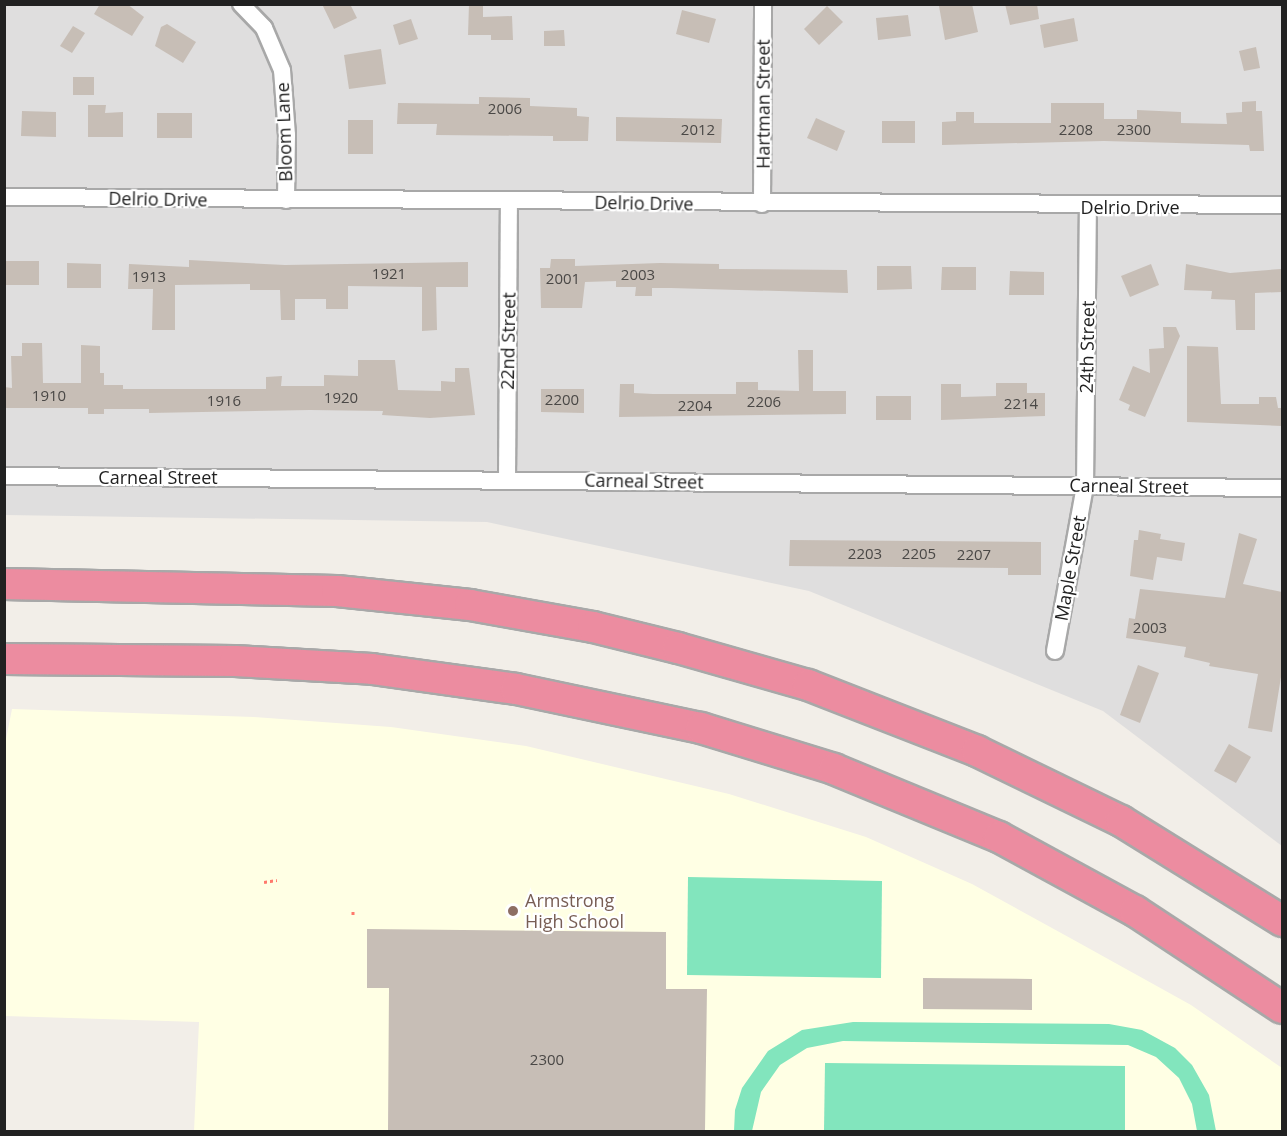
<!DOCTYPE html>
<html>
<head>
<meta charset="utf-8">
<style>
	body { margin:0 }
	#map { position:relative; width:1287px; height:1136px; overflow:hidden; background:#f2eee8; font-family:"Open Sans",sans-serif }
	div>[style] { position:absolute }
	.residential>* { inset:0; background:#dfdede }
	.education>* { inset:0; background:#ffffe4 }
	.pitch>* { inset:0; background:#82e5bd }
	.building>* { inset:0; background:#c7beb6 }
	.path>* { height:3px; margin-top:-1.5px; transform-origin:0; background:repeating-linear-gradient(90deg,#ff796c 0 3px,transparent 0 6px) }
	.roads { filter:drop-shadow(2px 0 #a8a8a8) drop-shadow(-2px 0 #a8a8a8) drop-shadow(0 2px #a8a8a8) drop-shadow(0 -2px #a8a8a8) }
	.street>* { height:16px; margin:-8px; padding:0 8px; transform-origin:8px; border-radius:8px; background:#fff }
	.highway>* { height:30px; margin:-15px; padding:0 15px; transform-origin:15px; border-radius:15px; background:#ec8ca0 }
	.dots>* { width:16px; height:16px; translate:-50% -50%; box-sizing:border-box; border:3px solid #fff; border-radius:50% }
	span { translate:-50% -50%; white-space:nowrap; text-align:center; line-height:1.15; -webkit-text-stroke:4.5px #fff; paint-order:stroke }
	.number-label { font-size:15px; color:#4a4846 }
	.number-label span { -webkit-text-stroke-width:0 }
	.street-label { font-size:18px; color:#212121 }
	.education-label { font-size:18px; color:#785e54 }
	.left { translate:0 -50%; text-align:left }
	.frame { position:absolute; inset:0; border:6px solid #212121; pointer-events:none }
</style>
</head>
<body>
<div id="map">
	<div class="residential">
		<div style="clip-path:polygon(5px 5px,1282px 5px,1282px 846px,1103px 711px,809px 591px,487px 522px,5px 515px)"></div>
	</div>
	<div class="education">
		<div style="clip-path:polygon(12px 709px,254px 717px,391px 727px,526px 746px,729px 794px,866px 837px,972px 884px,1072px 939px,1191px 1005px,1282px 1068px,1282px 1131px,194px 1131px,199px 1022px,5px 1016px,4px 749px)"></div>
	</div>
	<div class="pitch">
		<div style="clip-path:polygon(688px 877px,882px 881px,881px 978px,687px 975px)"></div>
		<div style="clip-path:polygon(853px 1022px,1109px 1024px,1142px 1030px,1175px 1048px,1192px 1065px,1209px 1095px,1216px 1131px,1197px 1131px,1192px 1104px,1179px 1078px,1156px 1057px,1128px 1045px,843px 1041px,807px 1048px,780px 1065px,761px 1092px,752px 1131px,734px 1131px,735px 1110px,742px 1088px,768px 1051px,802px 1030px)"></div>
		<div style="clip-path:polygon(825px 1063px,1125px 1066px,1125px 1131px,824px 1131px)"></div>
	</div>
	<div class="building">
		<div style="clip-path:polygon(100px 4px,127px 4px,144px 17px,132px 36px,94px 14px)"></div>
		<div style="clip-path:polygon(322px 4px,350px 4px,357px 18px,334px 29px)"></div>
		<div style="clip-path:polygon(469px 4px,483px 4px,483px 17px,512px 16px,513px 40px,491px 40px,491px 35px,468px 35px)"></div>
		<div style="clip-path:polygon(947px 4px,972px 4px,978px 32px,945px 40px,939px 6px)"></div>
		<div style="clip-path:polygon(1005px 4px,1037px 4px,1039px 19px,1010px 25px)"></div>
		<div style="clip-path:polygon(827px 6px,843px 22px,819px 45px,804px 29px)"></div>
		<div style="clip-path:polygon(682px 10px,716px 19px,709px 43px,676px 34px)"></div>
		<div style="clip-path:polygon(908px 15px,911px 36px,878px 40px,876px 18px)"></div>
		<div style="clip-path:polygon(1074px 18px,1078px 41px,1044px 48px,1040px 25px)"></div>
		<div style="clip-path:polygon(411px 19px,418px 39px,399px 45px,393px 25px)"></div>
		<div style="clip-path:polygon(167px 24px,196px 42px,183px 63px,155px 46px,161px 27px)"></div>
		<div style="clip-path:polygon(73px 26px,85px 33px,72px 53px,60px 46px)"></div>
		<div style="clip-path:polygon(564px 30px,565px 46px,544px 46px,544px 31px)"></div>
		<div style="clip-path:polygon(1256px 47px,1260px 68px,1244px 71px,1239px 51px)"></div>
		<div style="clip-path:polygon(381px 49px,386px 84px,349px 89px,344px 55px)"></div>
		<div style="clip-path:polygon(73px 77px,94px 77px,94px 95px,73px 95px)"></div>
		<div style="clip-path:polygon(479px 97px,530px 98px,530px 106px,577px 108px,577px 116px,589px 117px,588px 141px,553px 141px,553px 136px,436px 135px,437px 124px,397px 124px,398px 103px,479px 104px)"></div>
		<div style="clip-path:polygon(1256px 101px,1256px 111px,1262px 111px,1264px 151px,1250px 151px,1249px 145px,1104px 141px,942px 145px,942px 122px,956px 121px,956px 112px,974px 112px,974px 123px,1051px 123px,1051px 103px,1104px 103px,1104px 119px,1137px 119px,1137px 110px,1181px 112px,1181px 123px,1227px 124px,1226px 113px,1242px 112px,1242px 102px)"></div>
		<div style="clip-path:polygon(88px 105px,106px 105px,105px 113px,123px 112px,123px 137px,88px 137px)"></div>
		<div style="clip-path:polygon(22px 111px,56px 112px,56px 137px,21px 136px)"></div>
		<div style="clip-path:polygon(157px 113px,192px 113px,192px 138px,157px 138px)"></div>
		<div style="clip-path:polygon(616px 117px,722px 119px,721px 143px,616px 141px)"></div>
		<div style="clip-path:polygon(816px 118px,845px 131px,837px 151px,807px 138px)"></div>
		<div style="clip-path:polygon(348px 120px,373px 120px,373px 154px,348px 154px)"></div>
		<div style="clip-path:polygon(882px 121px,915px 121px,915px 143px,882px 143px)"></div>
		<div style="clip-path:polygon(551px 259px,575px 259px,575px 266px,660px 263px,719px 264px,719px 269px,847px 270px,848px 293px,671px 288px,652px 288px,652px 296px,635px 296px,636px 287px,616px 287px,616px 281px,585px 282px,582px 308px,541px 308px,540px 268px,550px 268px)"></div>
		<div style="clip-path:polygon(189px 260px,285px 265px,468px 262px,468px 287px,436px 287px,437px 330px,422px 331px,422px 287px,348px 286px,348px 309px,326px 309px,326px 299px,295px 299px,295px 320px,281px 320px,280px 290px,250px 290px,250px 284px,175px 285px,175px 330px,152px 330px,153px 289px,128px 289px,129px 264px,189px 267px)"></div>
		<div style="clip-path:polygon(5px 261px,39px 261px,39px 285px,5px 285px)"></div>
		<div style="clip-path:polygon(67px 263px,101px 264px,101px 288px,67px 288px)"></div>
		<div style="clip-path:polygon(1151px 264px,1159px 285px,1130px 297px,1121px 276px)"></div>
		<div style="clip-path:polygon(1186px 264px,1230px 273px,1281px 269px,1282px 292px,1255px 293px,1255px 330px,1236px 330px,1235px 300px,1211px 299px,1212px 291px,1184px 290px)"></div>
		<div style="clip-path:polygon(877px 266px,911px 266px,912px 289px,877px 290px)"></div>
		<div style="clip-path:polygon(942px 267px,976px 267px,976px 290px,941px 290px)"></div>
		<div style="clip-path:polygon(1010px 271px,1044px 272px,1044px 295px,1009px 295px)"></div>
		<div style="clip-path:polygon(1163px 327px,1176px 327px,1180px 336px,1145px 417px,1128px 410px,1130px 405px,1119px 400px,1133px 366px,1150px 373px,1149px 349px,1164px 348px)"></div>
		<div style="clip-path:polygon(22px 343px,42px 343px,43px 383px,81px 383px,81px 345px,100px 346px,100px 373px,104px 373px,104px 385px,123px 385px,123px 389px,266px 389px,266px 377px,282px 376px,281px 386px,324px 386px,324px 375px,358px 376px,358px 360px,395px 360px,398px 390px,441px 391px,441px 381px,455px 382px,455px 368px,469px 368px,475px 415px,430px 418px,382px 415px,383px 411px,310px 410px,149px 413px,149px 409px,104px 409px,104px 414px,88px 414px,88px 408px,4px 408px,4px 387px,12px 388px,11px 356px,22px 356px)"></div>
		<div style="clip-path:polygon(1187px 346px,1218px 347px,1221px 404px,1259px 404px,1259px 397px,1276px 397px,1278px 408px,1282px 408px,1282px 426px,1187px 422px)"></div>
		<div style="clip-path:polygon(798px 350px,813px 350px,813px 391px,846px 391px,846px 414px,619px 417px,620px 384px,634px 384px,634px 393px,653px 394px,736px 394px,736px 382px,758px 382px,758px 390px,799px 391px)"></div>
		<div style="clip-path:polygon(996px 383px,1027px 383px,1027px 393px,1045px 393px,1045px 416px,941px 420px,941px 384px,961px 384px,961px 397px,996px 396px)"></div>
		<div style="clip-path:polygon(541px 389px,584px 389px,584px 413px,541px 412px)"></div>
		<div style="clip-path:polygon(876px 396px,911px 396px,911px 420px,876px 420px)"></div>
		<div style="clip-path:polygon(1139px 530px,1161px 534px,1160px 539px,1185px 543px,1182px 561px,1157px 557px,1153px 580px,1130px 576px,1134px 540px,1138px 540px)"></div>
		<div style="clip-path:polygon(1239px 533px,1257px 539px,1243px 584px,1282px 592px,1282px 671px,1272px 732px,1248px 728px,1258px 674px,1209px 666px,1210px 663px,1184px 657px,1186px 647px,1126px 638px,1129px 618px,1135px 619px,1140px 589px,1225px 598px)"></div>
		<div style="clip-path:polygon(790px 540px,1041px 542px,1041px 575px,1008px 575px,1008px 568px,789px 566px)"></div>
		<div style="clip-path:polygon(1138px 665px,1159px 673px,1140px 723px,1120px 715px)"></div>
		<div style="clip-path:polygon(1229px 744px,1251px 757px,1236px 783px,1214px 771px)"></div>
		<div style="clip-path:polygon(367px 929px,666px 932px,666px 989px,707px 989px,705px 1131px,388px 1131px,389px 988px,367px 988px)"></div>
		<div style="clip-path:polygon(923px 978px,1032px 979px,1032px 1010px,923px 1009px)"></div>
	</div>
	<div class="path">
		<div style="left:264px;top:882px;width:13px;rotate:-9deg"></div>
		<div style="left:353px;top:911px;width:5px;rotate:90deg"></div>
	</div>
	<div class="roads">
		<div class="street">
			<div style="left:241px;top:4px;width:33px;rotate:46deg"></div>
			<div style="left:264px;top:28px;width:46px;rotate:66.8deg"></div>
			<div style="left:282px;top:70px;width:65px;rotate:85.6deg"></div>
			<div style="left:287px;top:135px;width:65px;rotate:90.9deg"></div>
			<div style="left:4px;top:197px;width:1278px;rotate:0.36deg"></div>
			<div style="left:762px;top:204px;width:200px;rotate:-89.7deg"></div>
			<div style="left:4px;top:476px;width:1278px;rotate:0.54deg"></div>
			<div style="left:507px;top:479px;width:277px;rotate:-89.6deg"></div>
			<div style="left:1055px;top:651px;width:168px;rotate:-79.7deg"></div>
			<div style="left:1085px;top:486px;width:279px;rotate:-89.4deg"></div>
		</div>
		<div class="highway">
			<div style="left:4px;top:584px;width:333px;rotate:1.2deg"></div>
			<div style="left:337px;top:591px;width:134px;rotate:6deg"></div>
			<div style="left:470px;top:605px;width:125px;rotate:10.1deg"></div>
			<div style="left:593px;top:627px;width:88px;rotate:13.9deg"></div>
			<div style="left:678px;top:648px;width:135px;rotate:15.9deg"></div>
			<div style="left:808px;top:685px;width:181px;rotate:21.3deg"></div>
			<div style="left:977px;top:751px;width:160px;rotate:25.9deg"></div>
			<div style="left:1121px;top:821px;width:190px;rotate:31.8deg"></div>
			<div style="left:4px;top:659px;width:231px;rotate:0.5deg"></div>
			<div style="left:235px;top:661px;width:137px;rotate:3.3deg"></div>
			<div style="left:372px;top:669px;width:145px;rotate:7.9deg"></div>
			<div style="left:516px;top:689px;width:189px;rotate:11.9deg"></div>
			<div style="left:701px;top:728px;width:139px;rotate:17.1deg"></div>
			<div style="left:834px;top:769px;width:178px;rotate:22.4deg"></div>
			<div style="left:999px;top:837px;width:155px;rotate:28.6deg"></div>
			<div style="left:1135px;top:911px;width:176px;rotate:33.4deg"></div>
		</div>
	</div>
	<div class="dots">
		<div style="left:513px;top:911px;background:#8d6e63"></div>
	</div>
	<div class="number-label">
		<span style="left:505px;top:109px">2006</span>
		<span style="left:698px;top:130px">2012</span>
		<span style="left:1076px;top:130px">2208</span>
		<span style="left:1134px;top:130px">2300</span>
		<span style="left:389px;top:274px">1921</span>
		<span style="left:638px;top:275px">2003</span>
		<span style="left:149px;top:277px">1913</span>
		<span style="left:563px;top:279px">2001</span>
		<span style="left:49px;top:396px">1910</span>
		<span style="left:341px;top:398px">1920</span>
		<span style="left:562px;top:400px">2200</span>
		<span style="left:224px;top:401px">1916</span>
		<span style="left:764px;top:402px">2206</span>
		<span style="left:1021px;top:404px">2214</span>
		<span style="left:695px;top:406px">2204</span>
		<span style="left:865px;top:554px">2203</span>
		<span style="left:919px;top:554px">2205</span>
		<span style="left:974px;top:555px">2207</span>
		<span style="left:1150px;top:628px">2003</span>
		<span style="left:547px;top:1060px">2300</span>
	</div>
	<div class="street-label">
		<span style="left:763px;top:104px;rotate:-90deg">Hartman Street</span>
		<span style="left:284px;top:132px;rotate:-92deg">Bloom Lane</span>
		<span style="left:158px;top:199px;rotate:1deg">Delrio Drive</span>
		<span style="left:644px;top:203px;rotate:1deg">Delrio Drive</span>
		<span style="left:1130px;top:207px">Delrio Drive</span>
		<span style="left:508px;top:341px;rotate:-89deg">22nd Street</span>
		<span style="left:1087px;top:347px;rotate:-89deg">24th Street</span>
		<span style="left:158px;top:477px">Carneal Street</span>
		<span style="left:644px;top:481px;rotate:1deg">Carneal Street</span>
		<span style="left:1129px;top:486px;rotate:1deg">Carneal Street</span>
		<span style="left:1070px;top:568px;rotate:-80deg">Maple Street</span>
	</div>
	<div class="education-label">
		<span class="left" style="left:525px;top:911px">Armstrong<br>High School</span>
	</div>
	<div class="frame"></div>
</div>
</body>
</html>
